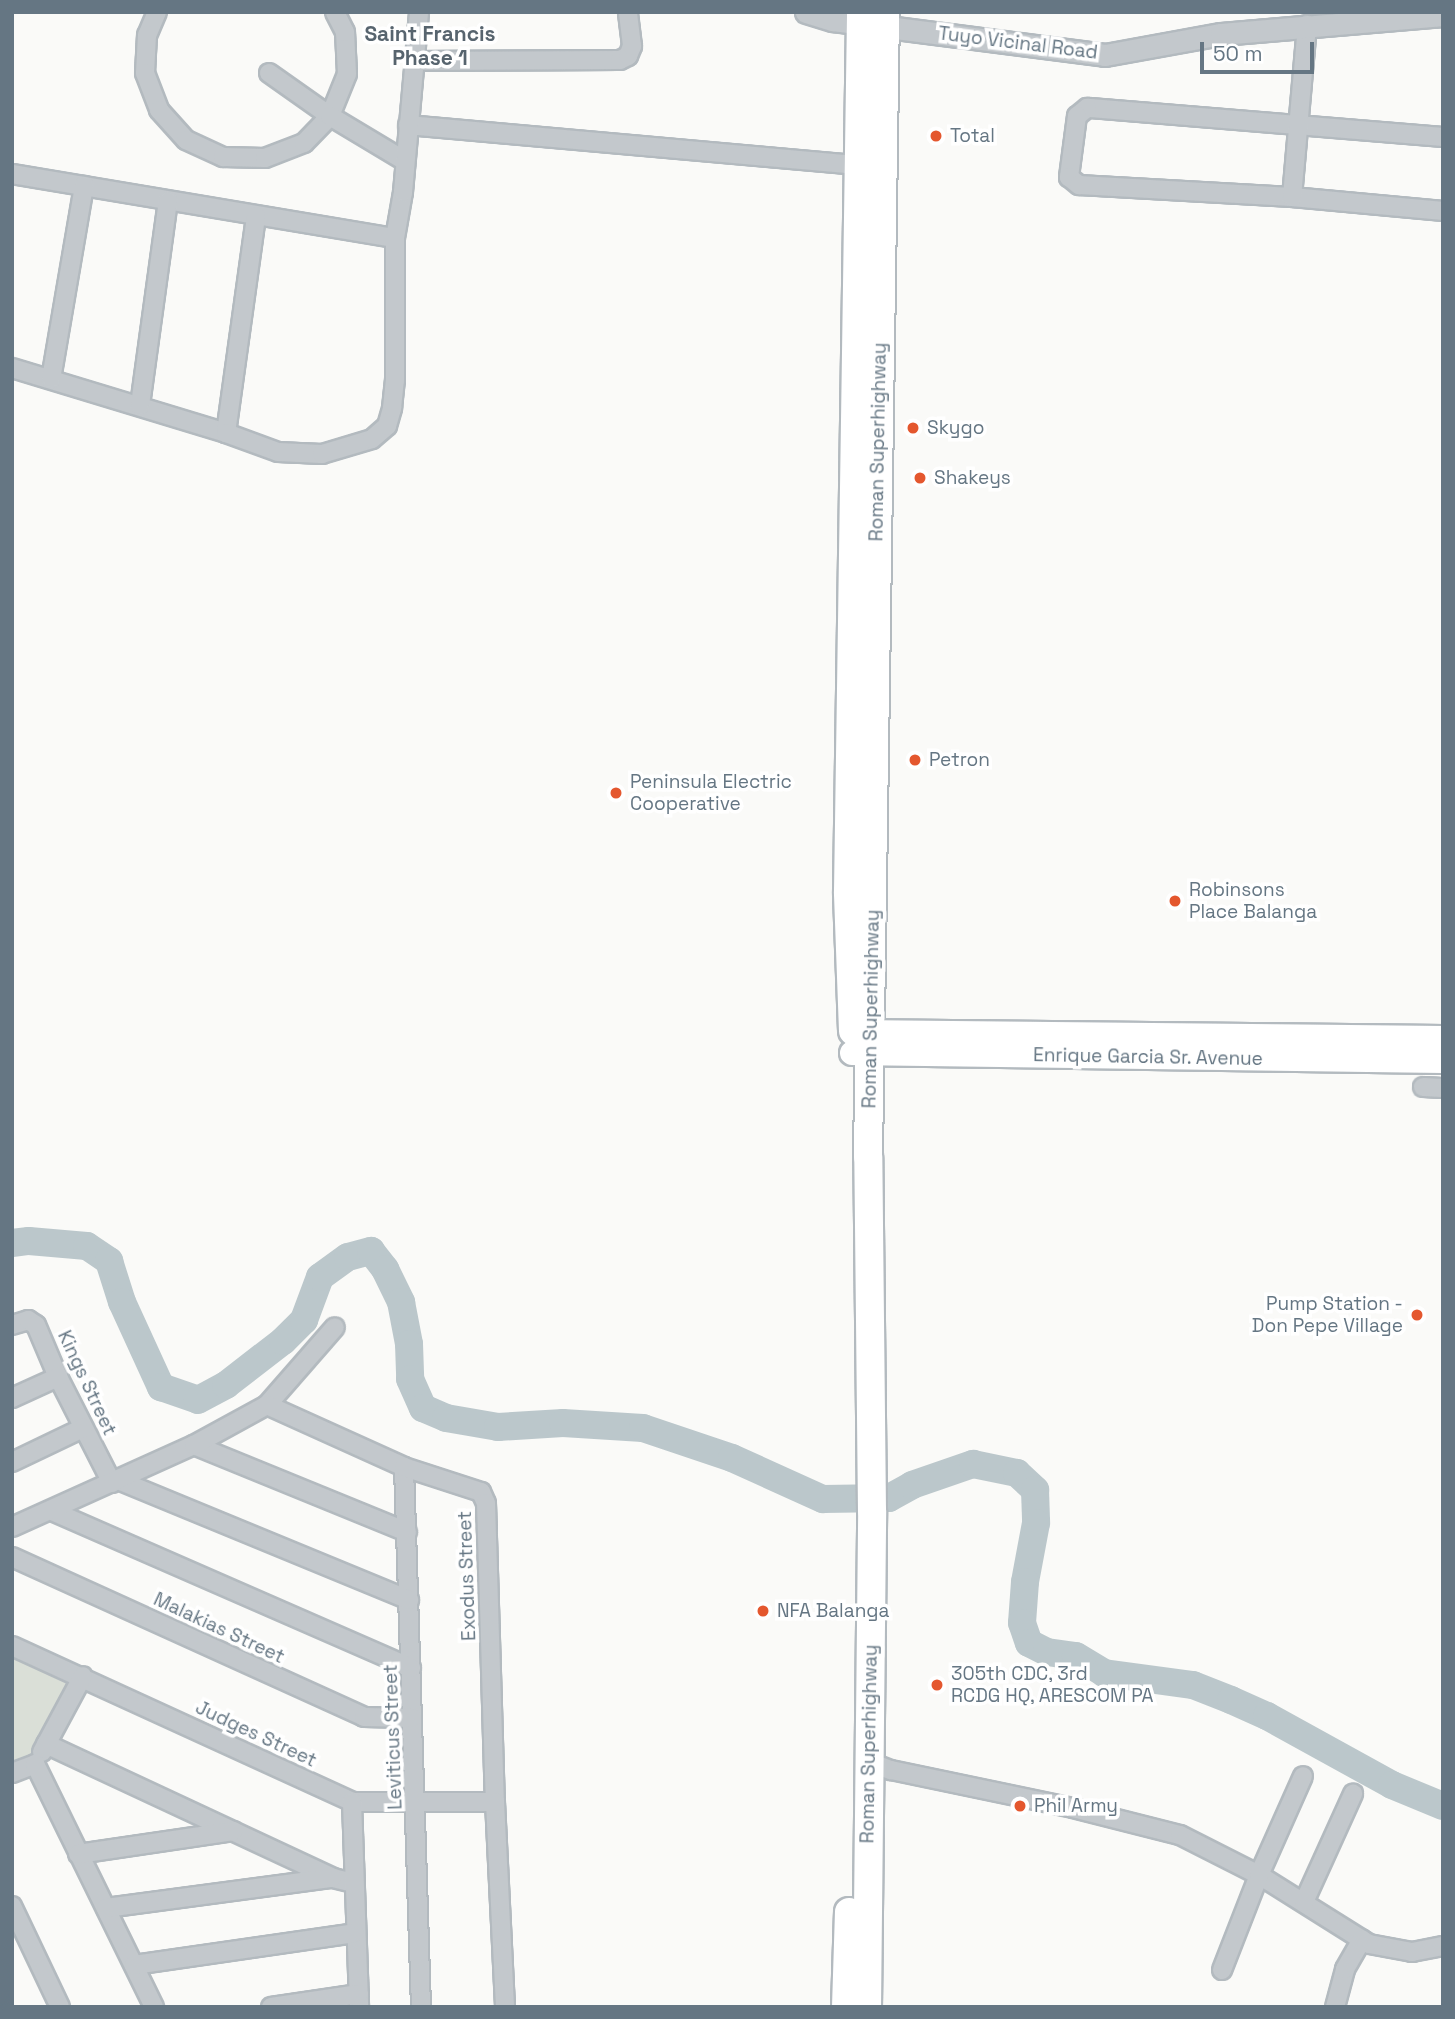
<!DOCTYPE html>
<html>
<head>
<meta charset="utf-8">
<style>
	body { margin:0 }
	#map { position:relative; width:1455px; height:2019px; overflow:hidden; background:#fafaf8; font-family:"Space Grotesk",sans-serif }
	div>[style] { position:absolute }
	.green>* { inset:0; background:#dadfd7 }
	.river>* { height:28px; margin:-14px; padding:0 14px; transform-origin:14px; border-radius:14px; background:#bbc7cb }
	.roads { filter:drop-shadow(2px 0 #b3babf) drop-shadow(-2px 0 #b3babf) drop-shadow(0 2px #b3babf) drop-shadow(0 -2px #b3babf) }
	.minor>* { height:18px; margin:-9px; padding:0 9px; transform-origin:9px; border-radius:9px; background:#c3c8cc }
	.tertiary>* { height:21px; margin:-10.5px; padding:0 10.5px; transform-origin:10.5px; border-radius:10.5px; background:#c3c8cc }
	.secondary>* { height:24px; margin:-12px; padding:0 12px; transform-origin:12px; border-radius:12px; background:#fff }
	.primary>* { height:28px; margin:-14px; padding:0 14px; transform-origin:14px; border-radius:14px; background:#fff }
	.dots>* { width:19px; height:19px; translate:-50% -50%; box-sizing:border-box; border:4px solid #fff; border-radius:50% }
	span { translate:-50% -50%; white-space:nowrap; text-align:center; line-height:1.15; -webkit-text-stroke:7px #fff; paint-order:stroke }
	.street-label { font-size:19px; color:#657683 }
	.poi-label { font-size:19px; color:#657683 }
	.left { translate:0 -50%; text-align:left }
	.right { translate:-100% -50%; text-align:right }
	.neighbourhood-label { font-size:21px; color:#57646e; font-weight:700 }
	.frame { position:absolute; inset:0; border:14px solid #657683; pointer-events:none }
	.scale { position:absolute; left:1200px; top:42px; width:114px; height:32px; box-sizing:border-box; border:4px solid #657683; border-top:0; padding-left:9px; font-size:21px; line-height:24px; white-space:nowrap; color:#657683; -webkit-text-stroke:5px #fff; paint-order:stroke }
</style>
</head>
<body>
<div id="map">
	<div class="green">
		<div style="clip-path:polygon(12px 1648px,79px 1677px,34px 1759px,12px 1769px)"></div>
	</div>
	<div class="river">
		<div style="left:12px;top:1243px;width:17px;rotate:-7deg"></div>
		<div style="left:29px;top:1241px;width:58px;rotate:4.9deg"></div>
		<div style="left:87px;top:1246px;width:27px;rotate:34deg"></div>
		<div style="left:109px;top:1261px;width:43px;rotate:72.4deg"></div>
		<div style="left:122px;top:1302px;width:94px;rotate:65.4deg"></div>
		<div style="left:161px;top:1387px;width:39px;rotate:19deg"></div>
		<div style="left:198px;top:1400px;width:32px;rotate:-28deg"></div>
		<div style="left:226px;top:1385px;width:72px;rotate:-37.7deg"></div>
		<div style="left:283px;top:1341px;width:30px;rotate:-45deg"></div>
		<div style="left:304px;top:1320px;width:46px;rotate:-69.6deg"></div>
		<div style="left:320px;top:1277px;width:34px;rotate:-36deg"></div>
		<div style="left:348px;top:1257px;width:24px;rotate:-15deg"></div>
		<div style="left:371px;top:1251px;width:23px;rotate:52deg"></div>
		<div style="left:385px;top:1269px;width:37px;rotate:64deg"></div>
		<div style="left:401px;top:1302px;width:43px;rotate:79.2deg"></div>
		<div style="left:409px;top:1344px;width:35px;rotate:88deg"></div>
		<div style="left:410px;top:1379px;width:32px;rotate:66deg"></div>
		<div style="left:423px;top:1408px;width:25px;rotate:23deg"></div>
		<div style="left:446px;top:1418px;width:53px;rotate:9.8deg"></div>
		<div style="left:498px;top:1427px;width:65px;rotate:-3.5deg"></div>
		<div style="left:563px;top:1423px;width:80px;rotate:3.6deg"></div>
		<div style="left:643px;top:1428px;width:94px;rotate:18.6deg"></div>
		<div style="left:732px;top:1458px;width:100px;rotate:24.3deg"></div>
		<div style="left:823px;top:1499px;width:66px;rotate:-0.9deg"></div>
		<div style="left:889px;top:1498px;width:26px;rotate:-29deg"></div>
		<div style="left:912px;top:1485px;width:65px;rotate:-19deg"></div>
		<div style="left:973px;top:1464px;width:45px;rotate:11.6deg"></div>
		<div style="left:1017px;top:1473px;width:25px;rotate:43deg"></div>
		<div style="left:1035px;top:1490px;width:33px;rotate:88deg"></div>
		<div style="left:1036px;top:1523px;width:60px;rotate:100.6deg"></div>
		<div style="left:1025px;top:1582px;width:41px;rotate:94.2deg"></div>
		<div style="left:1022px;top:1623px;width:21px;rotate:71deg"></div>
		<div style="left:1029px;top:1643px;width:20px;rotate:27deg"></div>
		<div style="left:1047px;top:1652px;width:29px;rotate:8deg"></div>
		<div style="left:1076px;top:1656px;width:33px;rotate:31deg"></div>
		<div style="left:1104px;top:1673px;width:90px;rotate:7.7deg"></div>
		<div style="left:1193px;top:1685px;width:41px;rotate:21.5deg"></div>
		<div style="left:1231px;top:1700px;width:39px;rotate:24deg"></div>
		<div style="left:1267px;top:1716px;width:143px;rotate:28.9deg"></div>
		<div style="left:1392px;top:1785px;width:55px;rotate:22.4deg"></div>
	</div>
	<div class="roads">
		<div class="minor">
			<div style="left:157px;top:12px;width:25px;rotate:113deg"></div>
			<div style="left:147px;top:35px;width:38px;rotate:93deg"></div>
			<div style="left:145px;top:73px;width:40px;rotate:69deg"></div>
			<div style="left:159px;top:110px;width:40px;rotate:48deg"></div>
			<div style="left:186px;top:140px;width:41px;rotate:24.7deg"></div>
			<div style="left:223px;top:157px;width:42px;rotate:1.4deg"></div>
			<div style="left:265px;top:158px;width:42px;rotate:-21deg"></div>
			<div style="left:304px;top:143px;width:37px;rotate:-46deg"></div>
			<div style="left:330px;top:116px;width:45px;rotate:-68deg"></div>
			<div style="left:347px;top:74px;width:42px;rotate:-92.7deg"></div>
			<div style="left:345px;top:32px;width:22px;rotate:-117deg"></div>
			<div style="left:414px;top:61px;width:206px;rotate:-0.3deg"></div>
			<div style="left:620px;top:60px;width:9px;rotate:-27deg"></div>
			<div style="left:628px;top:56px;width:11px;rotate:-68deg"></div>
			<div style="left:632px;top:46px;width:34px;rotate:-97deg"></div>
			<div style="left:269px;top:73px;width:75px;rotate:35.2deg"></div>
			<div style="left:330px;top:116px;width:87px;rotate:31deg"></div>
			<div style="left:408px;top:125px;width:454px;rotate:5.1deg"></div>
			<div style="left:1443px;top:137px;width:357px;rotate:-175.3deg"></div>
			<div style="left:1087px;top:108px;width:13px;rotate:141deg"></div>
			<div style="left:1077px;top:116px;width:62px;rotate:97.5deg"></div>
			<div style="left:1069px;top:177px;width:13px;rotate:39deg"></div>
			<div style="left:1079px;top:185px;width:213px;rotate:3.2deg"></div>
			<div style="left:1292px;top:197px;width:152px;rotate:5.3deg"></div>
			<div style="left:12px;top:174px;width:388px;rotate:9.5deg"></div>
			<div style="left:395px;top:238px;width:47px;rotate:-80.1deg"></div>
			<div style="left:403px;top:192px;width:181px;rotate:-84.9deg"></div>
			<div style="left:1292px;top:197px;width:173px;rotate:-85deg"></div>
			<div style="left:12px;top:368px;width:224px;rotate:16.9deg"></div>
			<div style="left:226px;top:433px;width:219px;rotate:-82.1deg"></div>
			<div style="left:51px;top:379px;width:196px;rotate:-80.3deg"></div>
			<div style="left:140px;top:405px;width:206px;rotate:-82.2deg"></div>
			<div style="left:226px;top:433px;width:55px;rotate:20.1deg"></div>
			<div style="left:278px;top:452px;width:44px;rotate:2.6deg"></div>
			<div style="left:322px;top:454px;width:52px;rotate:-16.7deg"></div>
			<div style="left:372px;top:439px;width:20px;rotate:-41deg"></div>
			<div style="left:387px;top:426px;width:19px;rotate:-74deg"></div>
			<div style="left:392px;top:408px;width:28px;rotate:-84deg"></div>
			<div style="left:395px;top:380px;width:142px;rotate:-90deg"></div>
			<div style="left:1423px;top:1087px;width:20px;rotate:3deg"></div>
			<div style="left:12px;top:1325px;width:17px;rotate:-17deg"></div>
			<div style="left:28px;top:1320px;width:9px;rotate:32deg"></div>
			<div style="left:36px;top:1325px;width:56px;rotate:67.1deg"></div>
			<div style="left:58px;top:1377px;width:119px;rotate:63deg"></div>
			<div style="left:12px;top:1398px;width:51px;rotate:-24.5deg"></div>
			<div style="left:267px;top:1405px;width:103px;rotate:-48.9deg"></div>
			<div style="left:194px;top:1445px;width:230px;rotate:22.2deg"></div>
			<div style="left:12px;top:1462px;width:79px;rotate:-25.6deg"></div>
			<div style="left:404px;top:1467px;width:540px;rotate:88.2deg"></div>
			<div style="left:118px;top:1480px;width:315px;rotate:22.4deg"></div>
			<div style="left:52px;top:1511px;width:392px;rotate:23.6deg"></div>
			<div style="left:12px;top:1527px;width:200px;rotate:-24.3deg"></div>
			<div style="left:194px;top:1445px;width:83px;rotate:-28.7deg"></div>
			<div style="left:267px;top:1405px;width:150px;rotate:24.3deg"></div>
			<div style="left:404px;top:1467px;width:81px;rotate:18deg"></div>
			<div style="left:481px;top:1492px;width:12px;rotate:66deg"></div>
			<div style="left:486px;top:1503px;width:299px;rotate:88.3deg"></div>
			<div style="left:495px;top:1802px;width:205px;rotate:87.2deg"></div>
			<div style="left:12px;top:1557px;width:387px;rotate:24.4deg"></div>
			<div style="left:364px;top:1717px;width:48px;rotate:1.2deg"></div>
			<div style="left:12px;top:1646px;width:374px;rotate:24.6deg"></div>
			<div style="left:352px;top:1802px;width:143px"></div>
			<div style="left:46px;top:1744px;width:317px;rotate:25deg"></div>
			<div style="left:333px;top:1878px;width:21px;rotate:14deg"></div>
			<div style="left:42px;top:1752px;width:86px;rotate:-61.7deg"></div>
			<div style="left:867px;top:1761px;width:26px;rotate:21deg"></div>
			<div style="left:891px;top:1770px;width:186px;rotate:11.8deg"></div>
			<div style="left:1073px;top:1808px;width:110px;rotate:14.2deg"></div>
			<div style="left:1180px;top:1835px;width:89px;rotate:26.9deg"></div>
			<div style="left:1259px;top:1875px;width:130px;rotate:32.1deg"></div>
			<div style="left:1369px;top:1944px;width:44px;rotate:10.5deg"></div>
			<div style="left:1412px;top:1952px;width:32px;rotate:-11deg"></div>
			<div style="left:12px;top:1773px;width:25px;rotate:-21deg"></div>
			<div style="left:35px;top:1764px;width:271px;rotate:63.9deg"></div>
			<div style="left:352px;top:1802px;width:205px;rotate:88deg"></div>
			<div style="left:78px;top:1854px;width:157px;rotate:-8.4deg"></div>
			<div style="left:1304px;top:1902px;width:119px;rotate:-65.6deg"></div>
			<div style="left:12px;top:1906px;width:112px;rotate:64.6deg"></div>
			<div style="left:106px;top:1908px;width:228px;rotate:-7.6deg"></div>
			<div style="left:134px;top:1965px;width:223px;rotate:-8.2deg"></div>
			<div style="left:1222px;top:1970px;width:102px;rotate:-68.7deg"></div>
			<div style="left:1259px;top:1875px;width:108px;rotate:-66deg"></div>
			<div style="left:271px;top:2007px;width:89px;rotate:-8.4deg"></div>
			<div style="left:1335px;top:2007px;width:39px;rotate:-75deg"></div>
			<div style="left:1345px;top:1969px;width:34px;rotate:-60deg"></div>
		</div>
		<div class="tertiary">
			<div style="left:806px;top:12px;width:28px;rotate:17deg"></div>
			<div style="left:833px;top:20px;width:274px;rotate:7.3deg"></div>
			<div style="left:1105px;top:55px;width:118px;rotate:-10.3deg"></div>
			<div style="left:1221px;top:34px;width:223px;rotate:-4.9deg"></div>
		</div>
		<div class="secondary">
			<div style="left:853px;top:1032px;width:590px;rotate:0.58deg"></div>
			<div style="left:852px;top:1053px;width:591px;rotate:0.78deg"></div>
		</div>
		<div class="primary">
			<div style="left:853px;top:1031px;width:139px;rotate:-92.1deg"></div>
			<div style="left:848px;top:892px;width:880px;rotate:-89.15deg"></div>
			<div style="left:846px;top:2007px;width:95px;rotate:-88.2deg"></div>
			<div style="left:867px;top:2007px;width:496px;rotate:-89.4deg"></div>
			<div style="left:872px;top:1511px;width:354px;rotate:-90.6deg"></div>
			<div style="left:868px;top:1157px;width:1145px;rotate:-89.15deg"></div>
		</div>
	</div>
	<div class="dots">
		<div style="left:936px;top:136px;background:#e4572e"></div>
		<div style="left:913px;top:428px;background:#e4572e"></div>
		<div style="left:920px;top:478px;background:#e4572e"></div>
		<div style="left:915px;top:760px;background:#e4572e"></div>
		<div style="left:616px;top:793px;background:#e4572e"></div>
		<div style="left:1175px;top:901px;background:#e4572e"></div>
		<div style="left:1417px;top:1315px;background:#e4572e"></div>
		<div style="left:763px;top:1611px;background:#e4572e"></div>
		<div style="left:937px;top:1685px;background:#e4572e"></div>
		<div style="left:1020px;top:1806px;background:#e4572e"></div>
	</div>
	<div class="street-label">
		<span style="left:1018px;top:43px;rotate:7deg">Tuyo Vicinal Road</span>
		<span style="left:878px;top:442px;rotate:-89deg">Roman Superhighway</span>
		<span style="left:871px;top:1009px;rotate:-89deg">Roman Superhighway</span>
		<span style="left:1148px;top:1057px;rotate:1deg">Enrique Garcia Sr. Avenue</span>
		<span style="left:87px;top:1383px;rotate:65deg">Kings Street</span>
		<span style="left:467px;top:1576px;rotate:-92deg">Exodus Street</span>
		<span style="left:219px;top:1628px;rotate:25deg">Malakias Street</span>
		<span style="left:256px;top:1734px;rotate:25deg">Judges Street</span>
		<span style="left:393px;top:1737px;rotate:-92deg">Leviticus Street</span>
		<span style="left:869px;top:1744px;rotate:-89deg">Roman Superhighway</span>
	</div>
	<div class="poi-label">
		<span class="left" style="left:950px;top:136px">Total</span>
		<span class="left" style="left:927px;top:428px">Skygo</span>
		<span class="left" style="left:934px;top:478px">Shakeys</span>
		<span class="left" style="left:929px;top:760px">Petron</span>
		<span class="left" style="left:630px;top:793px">Peninsula Electric<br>Cooperative</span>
		<span class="left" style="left:1189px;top:901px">Robinsons<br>Place Balanga</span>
		<span class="right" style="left:1403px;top:1315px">Pump Station -<br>Don Pepe Village</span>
		<span class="left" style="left:777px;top:1611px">NFA Balanga</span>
		<span class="left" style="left:951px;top:1685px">305th CDC, 3rd<br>RCDG HQ, ARESCOM PA</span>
		<span class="left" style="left:1034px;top:1806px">Phil Army</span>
	</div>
	<div class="neighbourhood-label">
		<span style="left:430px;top:46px">Saint Francis<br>Phase 1</span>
	</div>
	<div class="frame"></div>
	<div class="scale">50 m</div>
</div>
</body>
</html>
